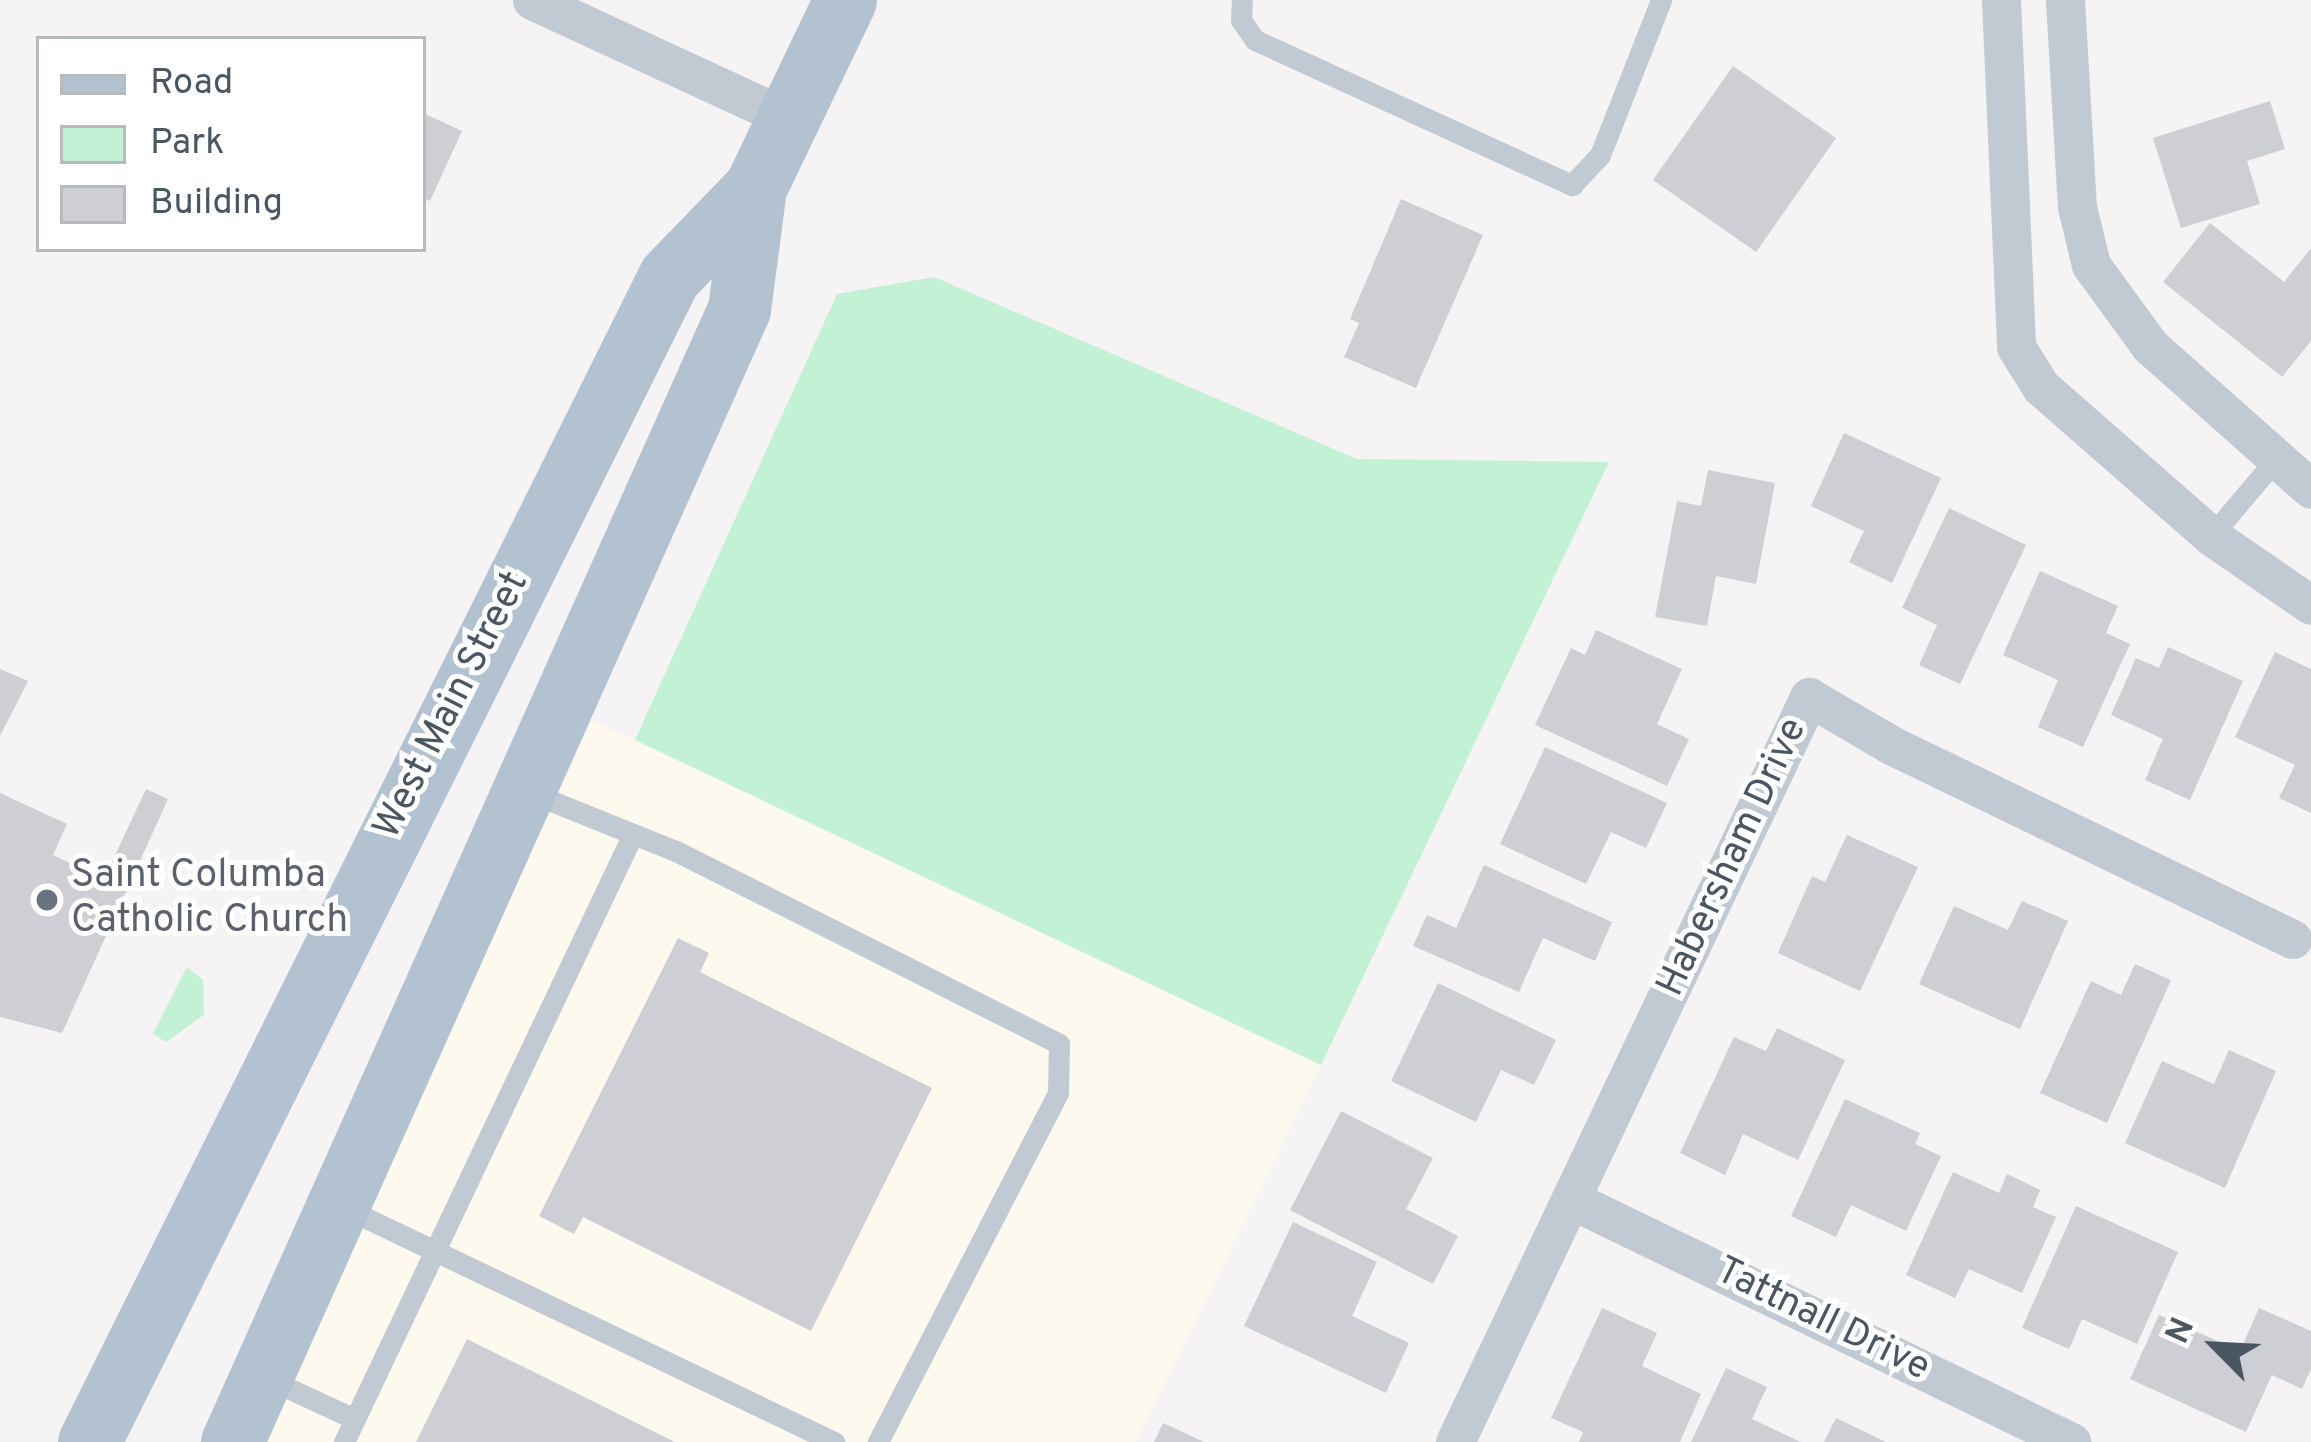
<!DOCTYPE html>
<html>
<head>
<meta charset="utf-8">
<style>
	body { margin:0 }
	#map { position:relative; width:2311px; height:1442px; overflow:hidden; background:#f5f3f3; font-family:Overpass,sans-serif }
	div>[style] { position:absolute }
	.commercial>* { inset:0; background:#fdf9ef }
	.green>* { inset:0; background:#c3f1d5 }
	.building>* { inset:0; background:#cdcfd5 }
	.service>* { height:21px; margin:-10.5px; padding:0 10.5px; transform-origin:10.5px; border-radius:10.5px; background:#c1cad2 }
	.minor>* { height:39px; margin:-19.5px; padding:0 19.5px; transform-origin:19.5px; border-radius:19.5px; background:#c1cad2 }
	.primary>* { height:63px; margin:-31.5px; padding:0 31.5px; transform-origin:31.5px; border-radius:31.5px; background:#b3c2d1 }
	.dots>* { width:33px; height:33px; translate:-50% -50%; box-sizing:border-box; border:6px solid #fff; border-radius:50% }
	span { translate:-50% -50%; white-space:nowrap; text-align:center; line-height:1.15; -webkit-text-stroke:10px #fff; paint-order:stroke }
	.street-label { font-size:39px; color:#4a5661 }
	.worship-label { font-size:39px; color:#5b616d }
	.left { translate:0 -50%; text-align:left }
	.legend { position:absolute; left:36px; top:36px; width:390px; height:216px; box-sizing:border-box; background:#fff; border:3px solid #b7bbc0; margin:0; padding:15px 21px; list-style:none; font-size:36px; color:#4a5661 }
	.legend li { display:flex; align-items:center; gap:24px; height:60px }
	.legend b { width:60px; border:3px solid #b7bbc0 }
	.north { position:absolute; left:2155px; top:1286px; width:120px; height:120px; -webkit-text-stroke:9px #fff; paint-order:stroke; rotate:294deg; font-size:33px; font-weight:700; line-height:48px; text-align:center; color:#4a5661 }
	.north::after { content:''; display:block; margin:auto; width:42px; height:54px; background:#4a5661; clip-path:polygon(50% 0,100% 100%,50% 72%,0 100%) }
</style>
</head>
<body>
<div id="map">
	<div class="commercial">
		<div style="clip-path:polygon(592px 720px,1321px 1065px,1136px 1442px,263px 1442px)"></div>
	</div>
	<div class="green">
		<div style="clip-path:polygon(934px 277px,1357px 459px,1609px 462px,1321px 1065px,635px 740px,837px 294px)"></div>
		<div style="clip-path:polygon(187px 967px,203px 980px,204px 1015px,166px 1042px,153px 1034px)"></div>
	</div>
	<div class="building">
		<div style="clip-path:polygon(1733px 66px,1836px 138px,1756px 252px,1653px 180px)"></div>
		<div style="clip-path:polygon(2270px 101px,2285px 149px,2247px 161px,2260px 204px,2181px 228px,2153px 138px)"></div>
		<div style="clip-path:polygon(423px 113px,462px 131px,430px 201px,423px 198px)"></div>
		<div style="clip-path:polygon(1401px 199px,1483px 235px,1416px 388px,1344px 357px,1359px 323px,1350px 319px)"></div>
		<div style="clip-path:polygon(2210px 223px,2284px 282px,2311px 248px,2311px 341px,2282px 377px,2163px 282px)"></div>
		<div style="clip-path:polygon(1844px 433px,1941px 478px,1892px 583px,1849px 562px,1864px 531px,1811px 506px)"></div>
		<div style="clip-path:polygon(1708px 470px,1775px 483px,1756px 584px,1716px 576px,1707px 626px,1655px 617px,1677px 501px,1701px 506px)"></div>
		<div style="clip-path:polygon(1949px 508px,2026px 545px,1960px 684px,1919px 665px,1937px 625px,1902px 608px)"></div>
		<div style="clip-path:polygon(2040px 571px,2118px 606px,2106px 633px,2130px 644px,2083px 747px,2038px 727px,2058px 680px,2003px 655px)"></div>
		<div style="clip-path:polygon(1596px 630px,1682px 669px,1657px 724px,1689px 739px,1667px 786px,1535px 725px,1571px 648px,1585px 655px)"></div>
		<div style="clip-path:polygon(2168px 647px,2243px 681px,2190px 800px,2145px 780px,2163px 739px,2111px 715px,2136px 658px,2159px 668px)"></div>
		<div style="clip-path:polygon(2275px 652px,2311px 669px,2311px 813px,2279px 798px,2295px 765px,2235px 737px)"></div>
		<div style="clip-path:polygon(0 669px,28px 681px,0 736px)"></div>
		<div style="clip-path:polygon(1545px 747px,1667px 803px,1646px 848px,1611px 832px,1586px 884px,1500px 844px)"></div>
		<div style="clip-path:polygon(146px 789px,168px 799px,62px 1033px,0 1017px,0 793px,67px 824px,53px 855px,104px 879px)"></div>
		<div style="clip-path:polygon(1847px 835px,1918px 867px,1860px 991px,1778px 953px,1812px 876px,1825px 882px)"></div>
		<div style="clip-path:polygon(1484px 865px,1612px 922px,1595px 961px,1543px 938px,1519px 992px,1413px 946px,1427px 915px,1456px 928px)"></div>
		<div style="clip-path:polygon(2022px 901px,2068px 921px,2020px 1029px,1919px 984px,1954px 906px,2008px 930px)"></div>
		<div style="clip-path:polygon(678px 938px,709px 953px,700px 972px,932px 1088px,811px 1331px,583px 1217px,574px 1234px,539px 1216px)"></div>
		<div style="clip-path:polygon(2135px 964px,2171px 980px,2107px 1123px,2040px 1093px,2091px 981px,2121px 995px)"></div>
		<div style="clip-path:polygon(1438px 983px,1556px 1040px,1534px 1085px,1501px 1070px,1476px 1122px,1391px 1081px)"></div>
		<div style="clip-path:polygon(1777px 1028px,1845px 1060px,1798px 1160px,1743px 1134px,1725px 1175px,1680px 1153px,1734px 1037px,1766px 1051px)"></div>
		<div style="clip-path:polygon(2229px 1050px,2276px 1071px,2225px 1188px,2125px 1143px,2162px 1061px,2214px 1084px)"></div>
		<div style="clip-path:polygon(1845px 1099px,1920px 1133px,1915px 1144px,1941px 1156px,1906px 1231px,1851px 1205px,1836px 1237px,1791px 1216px)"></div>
		<div style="clip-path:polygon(1341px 1111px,1433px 1158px,1406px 1209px,1458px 1236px,1433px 1284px,1290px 1210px)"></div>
		<div style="clip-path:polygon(1953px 1172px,1999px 1193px,2007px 1174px,2040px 1190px,2033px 1207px,2056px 1217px,2022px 1293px,1969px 1269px,1955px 1298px,1906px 1275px)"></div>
		<div style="clip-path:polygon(2076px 1206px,2178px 1252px,2137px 1344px,2082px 1319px,2069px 1349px,2022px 1328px)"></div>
		<div style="clip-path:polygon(1293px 1222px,1377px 1262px,1352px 1316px,1409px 1343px,1386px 1393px,1244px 1326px)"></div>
		<div style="clip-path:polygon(1602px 1308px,1657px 1333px,1642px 1366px,1701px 1394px,1680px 1442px,1579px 1442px,1583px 1432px,1551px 1418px)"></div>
		<div style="clip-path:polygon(2259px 1308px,2311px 1331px,2311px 1369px,2302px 1389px,2272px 1375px,2246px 1432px,2130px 1379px,2159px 1315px,2240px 1351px)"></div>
		<div style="clip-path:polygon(467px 1339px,675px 1442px,416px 1442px)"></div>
		<div style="clip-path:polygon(1726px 1368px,1767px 1387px,1752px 1419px,1801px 1442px,1691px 1442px)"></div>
		<div style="clip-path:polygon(1836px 1418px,1886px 1442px,1824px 1442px)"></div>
		<div style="clip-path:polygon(1163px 1423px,1204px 1442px,1154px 1442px)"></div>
	</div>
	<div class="service">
		<div style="left:1242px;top:0;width:20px;rotate:93deg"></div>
		<div style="left:1241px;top:20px;width:24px;rotate:55deg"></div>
		<div style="left:1255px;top:40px;width:349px;rotate:24.6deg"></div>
		<div style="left:1572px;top:185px;width:41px;rotate:-47deg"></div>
		<div style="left:1600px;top:155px;width:167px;rotate:-68.5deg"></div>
		<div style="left:2211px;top:536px;width:102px;rotate:-49.8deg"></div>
		<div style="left:529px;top:792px;width:158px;rotate:21.9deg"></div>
		<div style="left:676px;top:851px;width:429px;rotate:26.7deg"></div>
		<div style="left:1059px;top:1044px;width:49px;rotate:91.2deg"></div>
		<div style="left:1058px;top:1093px;width:393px;rotate:117.3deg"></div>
		<div style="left:341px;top:1206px;width:547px;rotate:25.58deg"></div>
		<div style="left:264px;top:1377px;width:100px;rotate:24.8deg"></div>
		<div style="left:344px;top:1442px;width:669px;rotate:-64.58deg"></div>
	</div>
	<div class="minor">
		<div style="left:532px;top:0;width:283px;rotate:24.8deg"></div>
		<div style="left:2001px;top:0;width:347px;rotate:87.5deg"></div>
		<div style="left:2016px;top:347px;width:47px;rotate:58deg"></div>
		<div style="left:2041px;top:387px;width:226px;rotate:41.2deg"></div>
		<div style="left:2211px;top:536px;width:121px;rotate:34.6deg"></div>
		<div style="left:2065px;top:0;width:207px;rotate:86.7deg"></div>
		<div style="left:2077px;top:207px;width:60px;rotate:76.4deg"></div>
		<div style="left:2091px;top:265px;width:100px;rotate:53.9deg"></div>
		<div style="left:2150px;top:346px;width:215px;rotate:41.6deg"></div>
		<div style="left:1572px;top:1200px;width:555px;rotate:25.87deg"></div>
		<div style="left:1455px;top:1442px;width:825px;rotate:-64.58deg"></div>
		<div style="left:1809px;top:697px;width:95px;rotate:30.3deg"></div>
		<div style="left:1891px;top:745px;width:446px;rotate:25.8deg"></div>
	</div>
	<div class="primary">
		<div style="left:89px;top:1442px;width:1301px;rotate:-63.53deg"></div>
		<div style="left:669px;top:277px;width:124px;rotate:-46deg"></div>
		<div style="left:755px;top:188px;width:208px;rotate:-64.4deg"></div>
		<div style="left:232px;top:1442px;width:1241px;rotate:-65.89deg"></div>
		<div style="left:739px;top:309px;width:122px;rotate:-82.5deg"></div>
	</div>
	<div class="dots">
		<div style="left:47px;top:900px;background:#6b7280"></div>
	</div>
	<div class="street-label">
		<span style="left:453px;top:706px;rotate:-63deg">West Main Street</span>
		<span style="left:1734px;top:858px;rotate:-65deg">Habersham Drive</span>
		<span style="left:1822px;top:1321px;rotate:26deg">Tattnall Drive</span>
	</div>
	<div class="worship-label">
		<span class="left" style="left:71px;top:900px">Saint Columba<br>Catholic Church</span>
	</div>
	<ul class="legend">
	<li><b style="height:15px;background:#b3c2d1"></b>Road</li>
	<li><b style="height:33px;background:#c3f1d5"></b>Park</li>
	<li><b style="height:33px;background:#cdcfd5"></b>Building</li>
	</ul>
	<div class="north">N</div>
</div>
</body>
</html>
